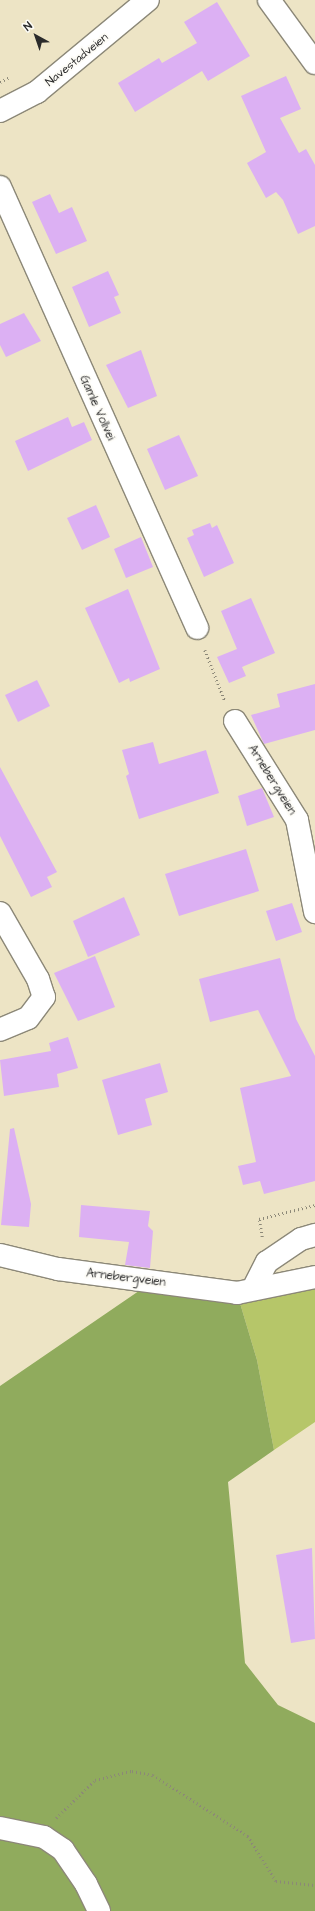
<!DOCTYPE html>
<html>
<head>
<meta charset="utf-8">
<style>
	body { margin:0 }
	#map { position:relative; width:315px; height:1911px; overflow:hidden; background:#ede4c5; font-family:"Architects Daughter",sans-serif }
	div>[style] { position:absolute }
	.green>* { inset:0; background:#b6c669 }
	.forest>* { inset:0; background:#90ab5d }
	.building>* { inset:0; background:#dcb0f3 }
	.path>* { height:2.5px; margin-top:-1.25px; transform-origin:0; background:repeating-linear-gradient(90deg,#8c8878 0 1px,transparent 0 4px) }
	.roads { filter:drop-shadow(1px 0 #8c8878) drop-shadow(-1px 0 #8c8878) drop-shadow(0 1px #8c8878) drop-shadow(0 -1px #8c8878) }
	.minor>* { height:22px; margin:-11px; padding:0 11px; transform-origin:11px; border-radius:11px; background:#fff }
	span { translate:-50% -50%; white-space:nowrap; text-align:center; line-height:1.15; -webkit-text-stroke:4px #fdfcf7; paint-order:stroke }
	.street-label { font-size:12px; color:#2b2b2b }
	.north { position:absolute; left:16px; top:16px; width:40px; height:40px; -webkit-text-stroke:3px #fdfcf7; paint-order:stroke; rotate:320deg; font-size:11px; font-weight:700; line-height:16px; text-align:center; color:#2b2b2b }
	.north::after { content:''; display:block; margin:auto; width:14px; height:18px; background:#2b2b2b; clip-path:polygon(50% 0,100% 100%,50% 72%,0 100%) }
</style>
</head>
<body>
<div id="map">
	<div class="green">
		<div style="clip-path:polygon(315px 1277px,315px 1422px,274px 1450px,257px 1360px,237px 1293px)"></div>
	</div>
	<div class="forest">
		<div style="clip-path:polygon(152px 1282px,237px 1293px,257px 1360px,274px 1450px,228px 1482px,245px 1663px,278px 1705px,315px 1723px,315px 1911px,0 1911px,0 1386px)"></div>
	</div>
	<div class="building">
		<div style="clip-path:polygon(217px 2px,250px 56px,208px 81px,202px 71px,135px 112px,118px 83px,159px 58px,162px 63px,197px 43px,184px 22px)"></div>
		<div style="clip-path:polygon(286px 76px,301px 109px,280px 118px,299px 153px,306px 149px,315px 165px,315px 226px,298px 234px,283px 200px,276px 192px,266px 198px,247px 163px,266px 152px,241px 96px)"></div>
		<div style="clip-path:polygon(50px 194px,59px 213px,72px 207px,87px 241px,56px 254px,32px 202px)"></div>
		<div style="clip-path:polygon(108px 271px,119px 295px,114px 297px,121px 313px,89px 327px,72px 287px)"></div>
		<div style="clip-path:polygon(24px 313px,41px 341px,6px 357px,0 345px,0 324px)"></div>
		<div style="clip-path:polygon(141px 350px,157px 396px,128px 408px,106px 365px)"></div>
		<div style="clip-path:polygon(68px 417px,72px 427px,84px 422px,92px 440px,28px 471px,15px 441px)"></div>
		<div style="clip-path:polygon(179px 435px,198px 476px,165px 490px,147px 449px)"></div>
		<div style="clip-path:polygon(96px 505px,110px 537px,82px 550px,67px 518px)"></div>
		<div style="clip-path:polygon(210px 523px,212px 528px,217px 525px,234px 563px,204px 577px,187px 538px,194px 535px,192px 530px)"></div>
		<div style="clip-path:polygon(141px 537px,153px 567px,126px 578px,114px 549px)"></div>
		<div style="clip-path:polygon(128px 589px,160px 669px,130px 682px,129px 678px,119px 683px,85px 608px)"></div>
		<div style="clip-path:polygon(251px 598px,275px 653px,242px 667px,246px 676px,229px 683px,217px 657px,237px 649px,221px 611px)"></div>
		<div style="clip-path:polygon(37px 680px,50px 706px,18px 722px,5px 695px)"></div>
		<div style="clip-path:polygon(315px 684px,315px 730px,264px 744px,251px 715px,280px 707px,277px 694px)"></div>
		<div style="clip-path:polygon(153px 742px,159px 764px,206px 750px,219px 793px,139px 819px,126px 776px,129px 774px,122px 750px)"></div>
		<div style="clip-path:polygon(0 767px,57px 872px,47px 877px,52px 887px,31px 897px,0 836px)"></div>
		<div style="clip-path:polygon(262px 788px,274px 817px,247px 826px,238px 796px)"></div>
		<div style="clip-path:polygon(246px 849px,259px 891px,179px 916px,165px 874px)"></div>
		<div style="clip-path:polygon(124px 897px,140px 935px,88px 957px,73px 921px)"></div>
		<div style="clip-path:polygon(292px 903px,302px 932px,276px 941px,266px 911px)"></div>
		<div style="clip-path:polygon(95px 956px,115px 1007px,78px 1021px,54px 973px)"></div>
		<div style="clip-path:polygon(280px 958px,296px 1019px,315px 1056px,315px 1181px,264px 1194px,260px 1181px,243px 1185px,238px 1166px,256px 1162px,240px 1088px,291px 1076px,258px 1010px,210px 1022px,199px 979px)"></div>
		<div style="clip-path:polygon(68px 1037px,78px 1068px,57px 1074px,59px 1087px,4px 1096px,0 1060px,51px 1051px,49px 1043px)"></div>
		<div style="clip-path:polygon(160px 1063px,168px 1092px,145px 1099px,152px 1125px,118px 1135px,102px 1080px)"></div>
		<div style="clip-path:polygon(14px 1128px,31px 1204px,29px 1227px,1px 1225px,10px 1129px)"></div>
		<div style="clip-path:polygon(81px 1205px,150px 1211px,148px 1226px,153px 1231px,150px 1268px,125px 1265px,129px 1242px,79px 1237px)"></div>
		<div style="clip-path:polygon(312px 1548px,315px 1639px,291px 1643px,276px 1555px)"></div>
	</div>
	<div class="path">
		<div style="left:0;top:82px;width:11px;rotate:-27deg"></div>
		<div style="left:205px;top:650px;width:55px;rotate:68.6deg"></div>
		<div style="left:262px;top:1237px;width:18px;rotate:-99deg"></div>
		<div style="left:259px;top:1219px;width:58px;rotate:-14deg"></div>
		<div style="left:56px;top:1818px;width:54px;rotate:-44.3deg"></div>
		<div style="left:95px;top:1780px;width:38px;rotate:-14deg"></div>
		<div style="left:132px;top:1771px;width:21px;rotate:11deg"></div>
		<div style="left:153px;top:1775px;width:113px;rotate:32.7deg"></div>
		<div style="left:248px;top:1836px;width:53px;rotate:58.1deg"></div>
		<div style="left:276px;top:1881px;width:39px;rotate:6deg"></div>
	</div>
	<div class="roads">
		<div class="minor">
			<div style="left:269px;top:0;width:78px;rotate:53.9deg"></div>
			<div style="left:0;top:111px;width:42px;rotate:-27.2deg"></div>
			<div style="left:37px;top:92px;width:144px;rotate:-39.7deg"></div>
			<div style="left:0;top:187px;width:483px;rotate:65.9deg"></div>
			<div style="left:235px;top:721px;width:117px;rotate:57.9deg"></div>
			<div style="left:297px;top:820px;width:94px;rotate:78.9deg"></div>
			<div style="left:0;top:913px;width:76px;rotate:60.1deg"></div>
			<div style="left:38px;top:979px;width:19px;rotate:72deg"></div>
			<div style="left:44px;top:997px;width:26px;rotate:127deg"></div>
			<div style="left:28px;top:1018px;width:30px;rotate:157deg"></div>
			<div style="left:0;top:1255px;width:60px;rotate:13.6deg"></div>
			<div style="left:58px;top:1269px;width:181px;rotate:7.6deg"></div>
			<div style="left:237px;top:1293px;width:80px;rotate:-11.6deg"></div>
			<div style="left:253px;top:1289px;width:30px;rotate:-63deg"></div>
			<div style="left:267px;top:1262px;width:41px;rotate:-34.1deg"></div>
			<div style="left:301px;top:1239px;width:15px;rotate:-16deg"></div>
			<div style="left:0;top:1828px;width:45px;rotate:11.6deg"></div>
			<div style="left:44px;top:1837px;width:23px;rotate:34deg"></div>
			<div style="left:63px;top:1850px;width:41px;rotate:55.9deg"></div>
			<div style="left:86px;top:1884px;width:30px;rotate:64deg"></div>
		</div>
	</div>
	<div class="street-label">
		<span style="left:77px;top:60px;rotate:-39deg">Navestadveien</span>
		<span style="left:97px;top:408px;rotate:66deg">Gamle Vollvei</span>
		<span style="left:272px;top:780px;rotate:58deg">Arnebergveien</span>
		<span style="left:126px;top:1278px;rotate:7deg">Arnebergveien</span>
	</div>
	<div class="north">N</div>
</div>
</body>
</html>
